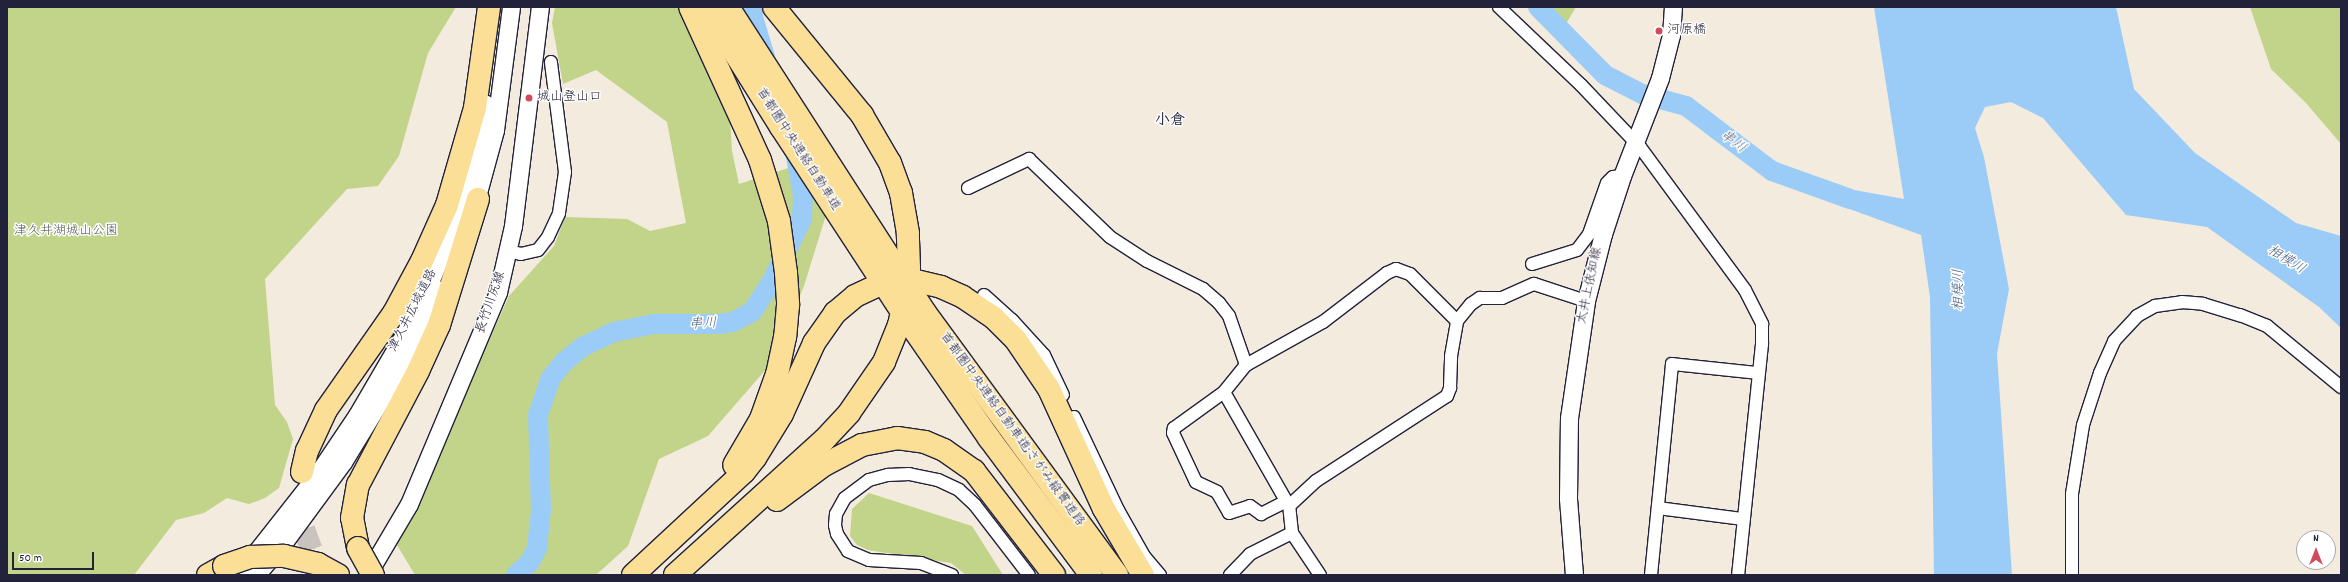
<!DOCTYPE html>
<html>
<head>
<meta charset="utf-8">
<style>
	body { margin:0 }
	#map { position:relative; width:2348px; height:582px; overflow:hidden; background:#f3ebdd; font-family:Dekko,"Klee One",sans-serif }
	div>[style] { position:absolute }
	.green>* { inset:0; background:#c1d489 }
	.water>* { inset:0; background:#9bccf7 }
	.river>* { height:20px; margin:-10px; padding:0 10px; transform-origin:10px; border-radius:10px; background:#9bccf7 }
	.highway-tunnel>* { height:22px; margin-top:-11px; transform-origin:0; background:repeating-linear-gradient(90deg,#c9c3bd 0 22px,transparent 0 33px) }
	.roads { filter:drop-shadow(1px 0 #22223b) drop-shadow(-1px 0 #22223b) drop-shadow(0 1px #22223b) drop-shadow(0 -1px #22223b) }
	.street>* { height:12px; margin:-6px; padding:0 6px; transform-origin:6px; border-radius:6px; background:#fff }
	.secondary>* { height:17px; margin:-8.5px; padding:0 8.5px; transform-origin:8.5px; border-radius:8.5px; background:#fff }
	.highway>* { height:22px; margin:-11px; padding:0 11px; transform-origin:11px; border-radius:11px; background:#fbdf96 }
	.bridges { filter:drop-shadow(1px 0 #22223b) drop-shadow(-1px 0 #22223b) drop-shadow(0 1px #22223b) drop-shadow(0 -1px #22223b) }
	.highway-bridge>* { height:22px; margin:-11px; padding:0 11px; transform-origin:11px; border-radius:11px; background:#fbdf96 }
	.dots>* { width:11px; height:11px; translate:-50% -50%; box-sizing:border-box; border:2px solid #fff; border-radius:50% }
	span { translate:-50% -50%; white-space:nowrap; text-align:center; line-height:1.15; -webkit-text-stroke:3px #fff; paint-order:stroke }
	.poi-label { font-size:13px; color:#22223b }
	.left { translate:0 -50%; text-align:left }
	.street-label { font-size:13px; color:#22223b }
	.park-label { font-size:13px; color:#525752 }
	.water-label { font-size:14px; color:#4c5e7d; font-style:italic }
	.quarter-label { font-size:15px; color:#22223b; font-weight:700 }
	.frame { position:absolute; inset:0; border:8px solid #22223b; pointer-events:none }
	.north { position:absolute; left:2296px; top:530px; width:40px; height:40px; box-sizing:border-box; background:#fff; border:1px solid #a7a7b1; border-radius:50%; rotate:0deg; font-size:11px; font-weight:700; line-height:16px; text-align:center; color:#22223b }
	.north::after { content:''; display:block; margin:auto; width:14px; height:18px; background:#d1495b; clip-path:polygon(50% 0,100% 100%,50% 72%,0 100%) }
	.scale { position:absolute; left:12px; top:552px; width:82px; height:18px; box-sizing:border-box; border:2px solid #22223b; border-top:0; padding-left:5px; font-size:12px; line-height:14px; white-space:nowrap; color:#22223b; -webkit-text-stroke:3px #fff; paint-order:stroke }
</style>
</head>
<body>
<div id="map">
	<div class="green">
		<div style="clip-path:polygon(7px 7px,456px 7px,428px 53px,399px 156px,378px 186px,347px 189px,265px 279px,275px 405px,287px 422px,293px 439px,279px 488px,265px 498px,249px 504px,227px 498px,204px 513px,176px 520px,134px 575px,7px 575px)"></div>
		<div style="clip-path:polygon(555px 7px,700px 7px,726px 55px,732px 151px,739px 184px,810px 161px,830px 202px,804px 286px,773px 361px,708px 436px,659px 459px,628px 546px,596px 575px,415px 575px,397px 545px,509px 296px,554px 246px,565px 217px,627px 219px,650px 231px,686px 223px,667px 122px,596px 70px,563px 84px,552px 23px)"></div>
		<div style="clip-path:polygon(1535px 7px,1576px 7px,1563px 29px)"></div>
		<div style="clip-path:polygon(2250px 7px,2341px 7px,2341px 144px,2306px 103px,2271px 69px)"></div>
		<div style="clip-path:polygon(869px 493px,972px 526px,1003px 575px,966px 575px,951px 563px,868px 550px,857px 545px,850px 536px,852px 509px)"></div>
	</div>
	<div class="water">
		<div style="clip-path:polygon(1874px 7px,2116px 7px,2134px 89px,2195px 153px,2296px 223px,2341px 236px,2341px 328px,2319px 307px,2207px 227px,2126px 215px,2043px 118px,2011px 102px,1985px 107px,1975px 128px,1984px 157px,2009px 289px,1997px 354px,2012px 575px,1934px 575px,1930px 297px,1921px 235px,1822px 199px,1827px 185px,1904px 199px)"></div>
	</div>
	<div class="river">
		<div style="left:750px;top:7px;width:52px;rotate:73.3deg"></div>
		<div style="left:1538px;top:7px;width:95px;rotate:45.4deg"></div>
		<div style="left:1605px;top:75px;width:42px;rotate:27.2deg"></div>
		<div style="left:1642px;top:94px;width:46px;rotate:15.3deg"></div>
		<div style="left:1686px;top:106px;width:108px;rotate:37.1deg"></div>
		<div style="left:1772px;top:171px;width:83px;rotate:19.7deg"></div>
		<div style="left:516px;top:575px;width:19px;rotate:-43deg"></div>
		<div style="left:530px;top:562px;width:16px;rotate:-63deg"></div>
		<div style="left:537px;top:548px;width:38px;rotate:-84deg"></div>
		<div style="left:541px;top:510px;width:95px;rotate:-91.8deg"></div>
		<div style="left:538px;top:415px;width:39px;rotate:-71deg"></div>
		<div style="left:551px;top:378px;width:22px;rotate:-51deg"></div>
		<div style="left:565px;top:361px;width:22px;rotate:-39deg"></div>
		<div style="left:582px;top:347px;width:35px;rotate:-25deg"></div>
		<div style="left:614px;top:332px;width:41px;rotate:-11.3deg"></div>
		<div style="left:654px;top:324px;width:66px"></div>
		<div style="left:720px;top:324px;width:13px;rotate:-9deg"></div>
		<div style="left:733px;top:322px;width:21px;rotate:-28deg"></div>
		<div style="left:752px;top:312px;width:37px;rotate:-57deg"></div>
		<div style="left:772px;top:281px;width:69px;rotate:-64.2deg"></div>
		<div style="left:802px;top:219px;width:23px;rotate:-88deg"></div>
		<div style="left:803px;top:196px;width:46px;rotate:-100.1deg"></div>
	</div>
	<div class="highway-tunnel">
		<div style="left:302px;top:499px;width:30px;rotate:86deg"></div>
		<div style="left:304px;top:529px;width:49px;rotate:69.7deg"></div>
	</div>
	<div class="roads">
		<div class="street">
			<div style="left:1499px;top:7px;width:113px;rotate:43.6deg"></div>
			<div style="left:1581px;top:85px;width:86px;rotate:46.4deg"></div>
			<div style="left:1640px;top:147px;width:177px;rotate:53.7deg"></div>
			<div style="left:1745px;top:290px;width:38px;rotate:63deg"></div>
			<div style="left:1762px;top:324px;width:20px;rotate:90deg"></div>
			<div style="left:1762px;top:344px;width:232px;rotate:95.9deg"></div>
			<div style="left:968px;top:188px;width:68px;rotate:-25.4deg"></div>
			<div style="left:1029px;top:159px;width:112px;rotate:43.9deg"></div>
			<div style="left:1110px;top:237px;width:44px;rotate:33deg"></div>
			<div style="left:1147px;top:261px;width:63px;rotate:26.6deg"></div>
			<div style="left:1203px;top:289px;width:21px;rotate:41deg"></div>
			<div style="left:1219px;top:303px;width:16px;rotate:52deg"></div>
			<div style="left:1229px;top:316px;width:52px;rotate:70.9deg"></div>
			<div style="left:508px;top:251px;width:13px;rotate:13deg"></div>
			<div style="left:521px;top:254px;width:17px;rotate:-13deg"></div>
			<div style="left:538px;top:250px;width:16px;rotate:-52deg"></div>
			<div style="left:548px;top:237px;width:26px;rotate:-65deg"></div>
			<div style="left:559px;top:213px;width:41px;rotate:-81.7deg"></div>
			<div style="left:565px;top:172px;width:111px;rotate:-97.3deg"></div>
			<div style="left:1532px;top:264px;width:47px;rotate:-17.3deg"></div>
			<div style="left:1577px;top:250px;width:20px;rotate:-53deg"></div>
			<div style="left:1589px;top:234px;width:54px;rotate:-70.6deg"></div>
			<div style="left:1607px;top:183px;width:8px;rotate:-45deg"></div>
			<div style="left:1613px;top:177px;width:9px;rotate:-6deg"></div>
			<div style="left:984px;top:295px;width:38px;rotate:42deg"></div>
			<div style="left:1012px;top:320px;width:47px;rotate:47.6deg"></div>
			<div style="left:1044px;top:355px;width:44px;rotate:64.6deg"></div>
			<div style="left:1224px;top:392px;width:62px;rotate:144.2deg"></div>
			<div style="left:1174px;top:428px;width:5px;rotate:101deg"></div>
			<div style="left:1173px;top:433px;width:54px;rotate:64.9deg"></div>
			<div style="left:1196px;top:482px;width:23px;rotate:25deg"></div>
			<div style="left:1217px;top:492px;width:24px;rotate:60deg"></div>
			<div style="left:1229px;top:513px;width:22px;rotate:-18deg"></div>
			<div style="left:1250px;top:506px;width:14px;rotate:36deg"></div>
			<div style="left:1261px;top:514px;width:28px;rotate:-27deg"></div>
			<div style="left:1074px;top:417px;width:103px;rotate:64.7deg"></div>
			<div style="left:1118px;top:510px;width:53px;rotate:60.5deg"></div>
			<div style="left:1144px;top:556px;width:25px;rotate:50deg"></div>
			<div style="left:1289px;top:506px;width:37px;rotate:-43deg"></div>
			<div style="left:1316px;top:481px;width:156px;rotate:-33deg"></div>
			<div style="left:1447px;top:396px;width:9px;rotate:-69deg"></div>
			<div style="left:1450px;top:388px;width:32px;rotate:-88deg"></div>
			<div style="left:1451px;top:356px;width:36px;rotate:-80deg"></div>
			<div style="left:1457px;top:321px;width:22px;rotate:-51deg"></div>
			<div style="left:1471px;top:304px;width:11px;rotate:-34deg"></div>
			<div style="left:1480px;top:298px;width:22px"></div>
			<div style="left:1502px;top:298px;width:35px;rotate:-24deg"></div>
			<div style="left:1534px;top:284px;width:55px;rotate:18.1deg"></div>
			<div style="left:1658px;top:508px;width:86px;rotate:7.4deg"></div>
			<div style="left:952px;top:575px;width:33px;rotate:-159deg"></div>
			<div style="left:921px;top:563px;width:52px;rotate:-176.7deg"></div>
			<div style="left:869px;top:560px;width:23px;rotate:-157deg"></div>
			<div style="left:848px;top:551px;width:20px;rotate:-123deg"></div>
			<div style="left:837px;top:534px;width:9px;rotate:-103deg"></div>
			<div style="left:835px;top:525px;width:11px;rotate:-85deg"></div>
			<div style="left:836px;top:514px;width:18px;rotate:-61deg"></div>
			<div style="left:845px;top:498px;width:30px;rotate:-37deg"></div>
			<div style="left:869px;top:480px;width:20px;rotate:-15deg"></div>
			<div style="left:888px;top:475px;width:21px;rotate:-3deg"></div>
			<div style="left:909px;top:474px;width:30px;rotate:12deg"></div>
			<div style="left:938px;top:480px;width:23px;rotate:25deg"></div>
			<div style="left:959px;top:490px;width:22px;rotate:43deg"></div>
			<div style="left:975px;top:505px;width:88px;rotate:52.4deg"></div>
			<div style="left:1230px;top:575px;width:29px;rotate:-46deg"></div>
			<div style="left:1250px;top:554px;width:47px;rotate:-26.6deg"></div>
			<div style="left:1320px;top:575px;width:50px;rotate:-123.7deg"></div>
			<div style="left:1292px;top:533px;width:27px;rotate:-96deg"></div>
			<div style="left:1289px;top:506px;width:131px;rotate:-119.7deg"></div>
			<div style="left:1224px;top:392px;width:35px;rotate:-51deg"></div>
			<div style="left:1246px;top:365px;width:88px;rotate:-29.2deg"></div>
			<div style="left:1323px;top:322px;width:81px;rotate:-37.4deg"></div>
			<div style="left:1387px;top:273px;width:10px;rotate:-24deg"></div>
			<div style="left:1396px;top:269px;width:15px;rotate:20deg"></div>
			<div style="left:1410px;top:274px;width:66px;rotate:45deg"></div>
			<div style="left:1651px;top:575px;width:212px;rotate:-84.3deg"></div>
			<div style="left:1672px;top:364px;width:86px;rotate:6deg"></div>
			<div style="left:2072px;top:575px;width:81px;rotate:-90deg"></div>
			<div style="left:2072px;top:494px;width:70px;rotate:-80.9deg"></div>
			<div style="left:2083px;top:425px;width:55px;rotate:-71.9deg"></div>
			<div style="left:2100px;top:373px;width:35px;rotate:-66deg"></div>
			<div style="left:2114px;top:341px;width:34px;rotate:-47deg"></div>
			<div style="left:2137px;top:316px;width:21px;rotate:-29deg"></div>
			<div style="left:2155px;top:306px;width:27px;rotate:-8deg"></div>
			<div style="left:2182px;top:302px;width:21px;rotate:5deg"></div>
			<div style="left:2203px;top:304px;width:39px;rotate:17deg"></div>
			<div style="left:2240px;top:315px;width:29px;rotate:22deg"></div>
			<div style="left:2267px;top:326px;width:96px;rotate:39.5deg"></div>
		</div>
		<div class="secondary">
			<div style="left:473px;top:211px;width:84px;rotate:-74.8deg"></div>
			<div style="left:495px;top:130px;width:124px;rotate:-82.6deg"></div>
			<div style="left:238px;top:575px;width:126px;rotate:-51.8deg"></div>
			<div style="left:316px;top:476px;width:73px;rotate:-56.1deg"></div>
			<div style="left:357px;top:415px;width:97px;rotate:-59.7deg"></div>
			<div style="left:406px;top:331px;width:49px;rotate:-63.4deg"></div>
			<div style="left:428px;top:287px;width:74px;rotate:-67.6deg"></div>
			<div style="left:456px;top:219px;width:50px;rotate:-72.6deg"></div>
			<div style="left:471px;top:171px;width:69px;rotate:-78.4deg"></div>
			<div style="left:256px;top:575px;width:45px;rotate:-49.5deg"></div>
			<div style="left:285px;top:541px;width:98px;rotate:-53.7deg"></div>
			<div style="left:343px;top:462px;width:123px;rotate:-58.6deg"></div>
			<div style="left:407px;top:357px;width:76px;rotate:-62.8deg"></div>
			<div style="left:367px;top:575px;width:82px;rotate:-59.4deg"></div>
			<div style="left:409px;top:504px;width:230px;rotate:-67.2deg"></div>
			<div style="left:498px;top:292px;width:68px;rotate:-77.2deg"></div>
			<div style="left:513px;top:226px;width:221px;rotate:-83deg"></div>
			<div style="left:1574px;top:575px;width:77px;rotate:-94.5deg"></div>
			<div style="left:1568px;top:498px;width:80px;rotate:-89.3deg"></div>
			<div style="left:1569px;top:418px;width:118px;rotate:-81.7deg"></div>
			<div style="left:1586px;top:301px;width:69px;rotate:-75.8deg"></div>
			<div style="left:1603px;top:234px;width:61px;rotate:-71.9deg"></div>
			<div style="left:1622px;top:176px;width:105px;rotate:-68.8deg"></div>
			<div style="left:1660px;top:78px;width:44px;rotate:-75.7deg"></div>
			<div style="left:1671px;top:35px;width:28px;rotate:-86deg"></div>
		</div>
		<div class="highway">
			<div style="left:690px;top:7px;width:168px;rotate:65.4deg"></div>
			<div style="left:760px;top:160px;width:64px;rotate:72.7deg"></div>
			<div style="left:779px;top:221px;width:52px;rotate:82.3deg"></div>
			<div style="left:786px;top:273px;width:32px;rotate:86deg"></div>
			<div style="left:788px;top:305px;width:32px;rotate:95deg"></div>
			<div style="left:785px;top:337px;width:38px;rotate:102deg"></div>
			<div style="left:777px;top:374px;width:48px;rotate:109.6deg"></div>
			<div style="left:761px;top:419px;width:53px;rotate:120.4deg"></div>
			<div style="left:706px;top:7px;width:142px;rotate:58deg"></div>
			<div style="left:781px;top:127px;width:235px;rotate:56.8deg"></div>
			<div style="left:910px;top:324px;width:139px;rotate:55.3deg"></div>
			<div style="left:989px;top:438px;width:171px;rotate:53.3deg"></div>
			<div style="left:728px;top:7px;width:362px;rotate:57.2deg"></div>
			<div style="left:924px;top:311px;width:327px;rotate:53.8deg"></div>
			<div style="left:302px;top:472px;width:22px;rotate:-77deg"></div>
			<div style="left:307px;top:451px;width:45px;rotate:-65.1deg"></div>
			<div style="left:326px;top:410px;width:118px;rotate:-55deg"></div>
			<div style="left:394px;top:313px;width:59px;rotate:-61.7deg"></div>
			<div style="left:422px;top:261px;width:61px;rotate:-65.9deg"></div>
			<div style="left:447px;top:205px;width:101px;rotate:-73.9deg"></div>
			<div style="left:475px;top:108px;width:102px;rotate:-82.1deg"></div>
			<div style="left:777px;top:500px;width:59px;rotate:-36.7deg"></div>
			<div style="left:824px;top:465px;width:43px;rotate:-27.8deg"></div>
			<div style="left:862px;top:445px;width:36px;rotate:-11deg"></div>
			<div style="left:897px;top:438px;width:28px;rotate:8deg"></div>
			<div style="left:925px;top:442px;width:21px;rotate:23deg"></div>
			<div style="left:944px;top:450px;width:37px;rotate:35deg"></div>
			<div style="left:974px;top:471px;width:131px;rotate:52.4deg"></div>
			<div style="left:358px;top:548px;width:31px;rotate:-101deg"></div>
			<div style="left:352px;top:518px;width:34px;rotate:-80deg"></div>
			<div style="left:358px;top:485px;width:129px;rotate:-62.2deg"></div>
			<div style="left:418px;top:371px;width:51px;rotate:-65.5deg"></div>
			<div style="left:439px;top:325px;width:132px;rotate:-72.8deg"></div>
			<div style="left:208px;top:575px;width:18px;rotate:-29deg"></div>
			<div style="left:633px;top:575px;width:151px;rotate:-42.9deg"></div>
			<div style="left:744px;top:472px;width:18px;rotate:-52deg"></div>
			<div style="left:755px;top:458px;width:52px;rotate:-58.5deg"></div>
			<div style="left:782px;top:414px;width:78px;rotate:-65.7deg"></div>
			<div style="left:814px;top:343px;width:37px;rotate:-55deg"></div>
			<div style="left:835px;top:313px;width:26px;rotate:-40deg"></div>
			<div style="left:855px;top:296px;width:23px;rotate:-25deg"></div>
			<div style="left:876px;top:286px;width:40px;rotate:-7.1deg"></div>
			<div style="left:916px;top:281px;width:26px;rotate:13deg"></div>
			<div style="left:941px;top:287px;width:24px;rotate:24deg"></div>
			<div style="left:963px;top:297px;width:36px;rotate:34deg"></div>
			<div style="left:993px;top:317px;width:33px;rotate:45deg"></div>
			<div style="left:1016px;top:340px;width:59px;rotate:56deg"></div>
			<div style="left:1049px;top:389px;width:132px;rotate:65.4deg"></div>
			<div style="left:1104px;top:509px;width:77px;rotate:59.4deg"></div>
			<div style="left:675px;top:575px;width:201px;rotate:-42.2deg"></div>
			<div style="left:824px;top:440px;width:37px;rotate:-47deg"></div>
			<div style="left:849px;top:413px;width:62px;rotate:-55.5deg"></div>
			<div style="left:884px;top:362px;width:40px;rotate:-68deg"></div>
			<div style="left:899px;top:325px;width:26px;rotate:-77deg"></div>
			<div style="left:905px;top:300px;width:32px;rotate:-83deg"></div>
			<div style="left:909px;top:268px;width:35px;rotate:-92deg"></div>
			<div style="left:908px;top:233px;width:41px;rotate:-99.9deg"></div>
			<div style="left:901px;top:193px;width:32px;rotate:-110deg"></div>
			<div style="left:890px;top:163px;width:56px;rotate:-120.3deg"></div>
			<div style="left:862px;top:115px;width:139px;rotate:-129.2deg"></div>
		</div>
	</div>
	<div class="bridges">
		<div class="highway-bridge">
			<div style="left:358px;top:548px;width:31px;rotate:61deg"></div>
			<div style="left:224px;top:566px;width:28px;rotate:-19deg"></div>
			<div style="left:250px;top:557px;width:34px;rotate:-2deg"></div>
			<div style="left:284px;top:556px;width:35px;rotate:13deg"></div>
			<div style="left:318px;top:564px;width:23px;rotate:29deg"></div>
		</div>
	</div>
	<div class="dots">
		<div style="left:1659px;top:31px;background:#d1495b"></div>
		<div style="left:529px;top:98px;background:#d1495b"></div>
	</div>
	<div class="poi-label">
		<span class="left" style="left:1667px;top:31px">河原橋</span>
		<span class="left" style="left:537px;top:98px">城山登山口</span>
	</div>
	<div class="street-label">
		<span style="left:797px;top:150px;rotate:57deg">首都圏中央連絡自動車道</span>
		<span style="left:1591px;top:286px;rotate:-78deg">太井上依知線</span>
		<span style="left:492px;top:303px;rotate:-71deg">長竹川尻線</span>
		<span style="left:414px;top:311px;rotate:-63deg">津久井広域道路</span>
		<span style="left:1011px;top:430px;rotate:54deg">首都圏中央連絡自動車道;さがみ縦貫道路</span>
	</div>
	<div class="park-label">
		<span style="left:66px;top:232px">津久井湖城山公園</span>
	</div>
	<div class="water-label">
		<span style="left:1733px;top:142px;rotate:37deg">串川</span>
		<span style="left:2286px;top:260px;rotate:32deg">相模川</span>
		<span style="left:1959px;top:290px;rotate:-90deg">相模川</span>
		<span style="left:703px;top:324px;rotate:-2deg">串川</span>
	</div>
	<div class="quarter-label">
		<span style="left:1170px;top:122px">小倉</span>
	</div>
	<div class="frame"></div>
	<div class="north">N</div>
	<div class="scale">50 m</div>
</div>
</body>
</html>
